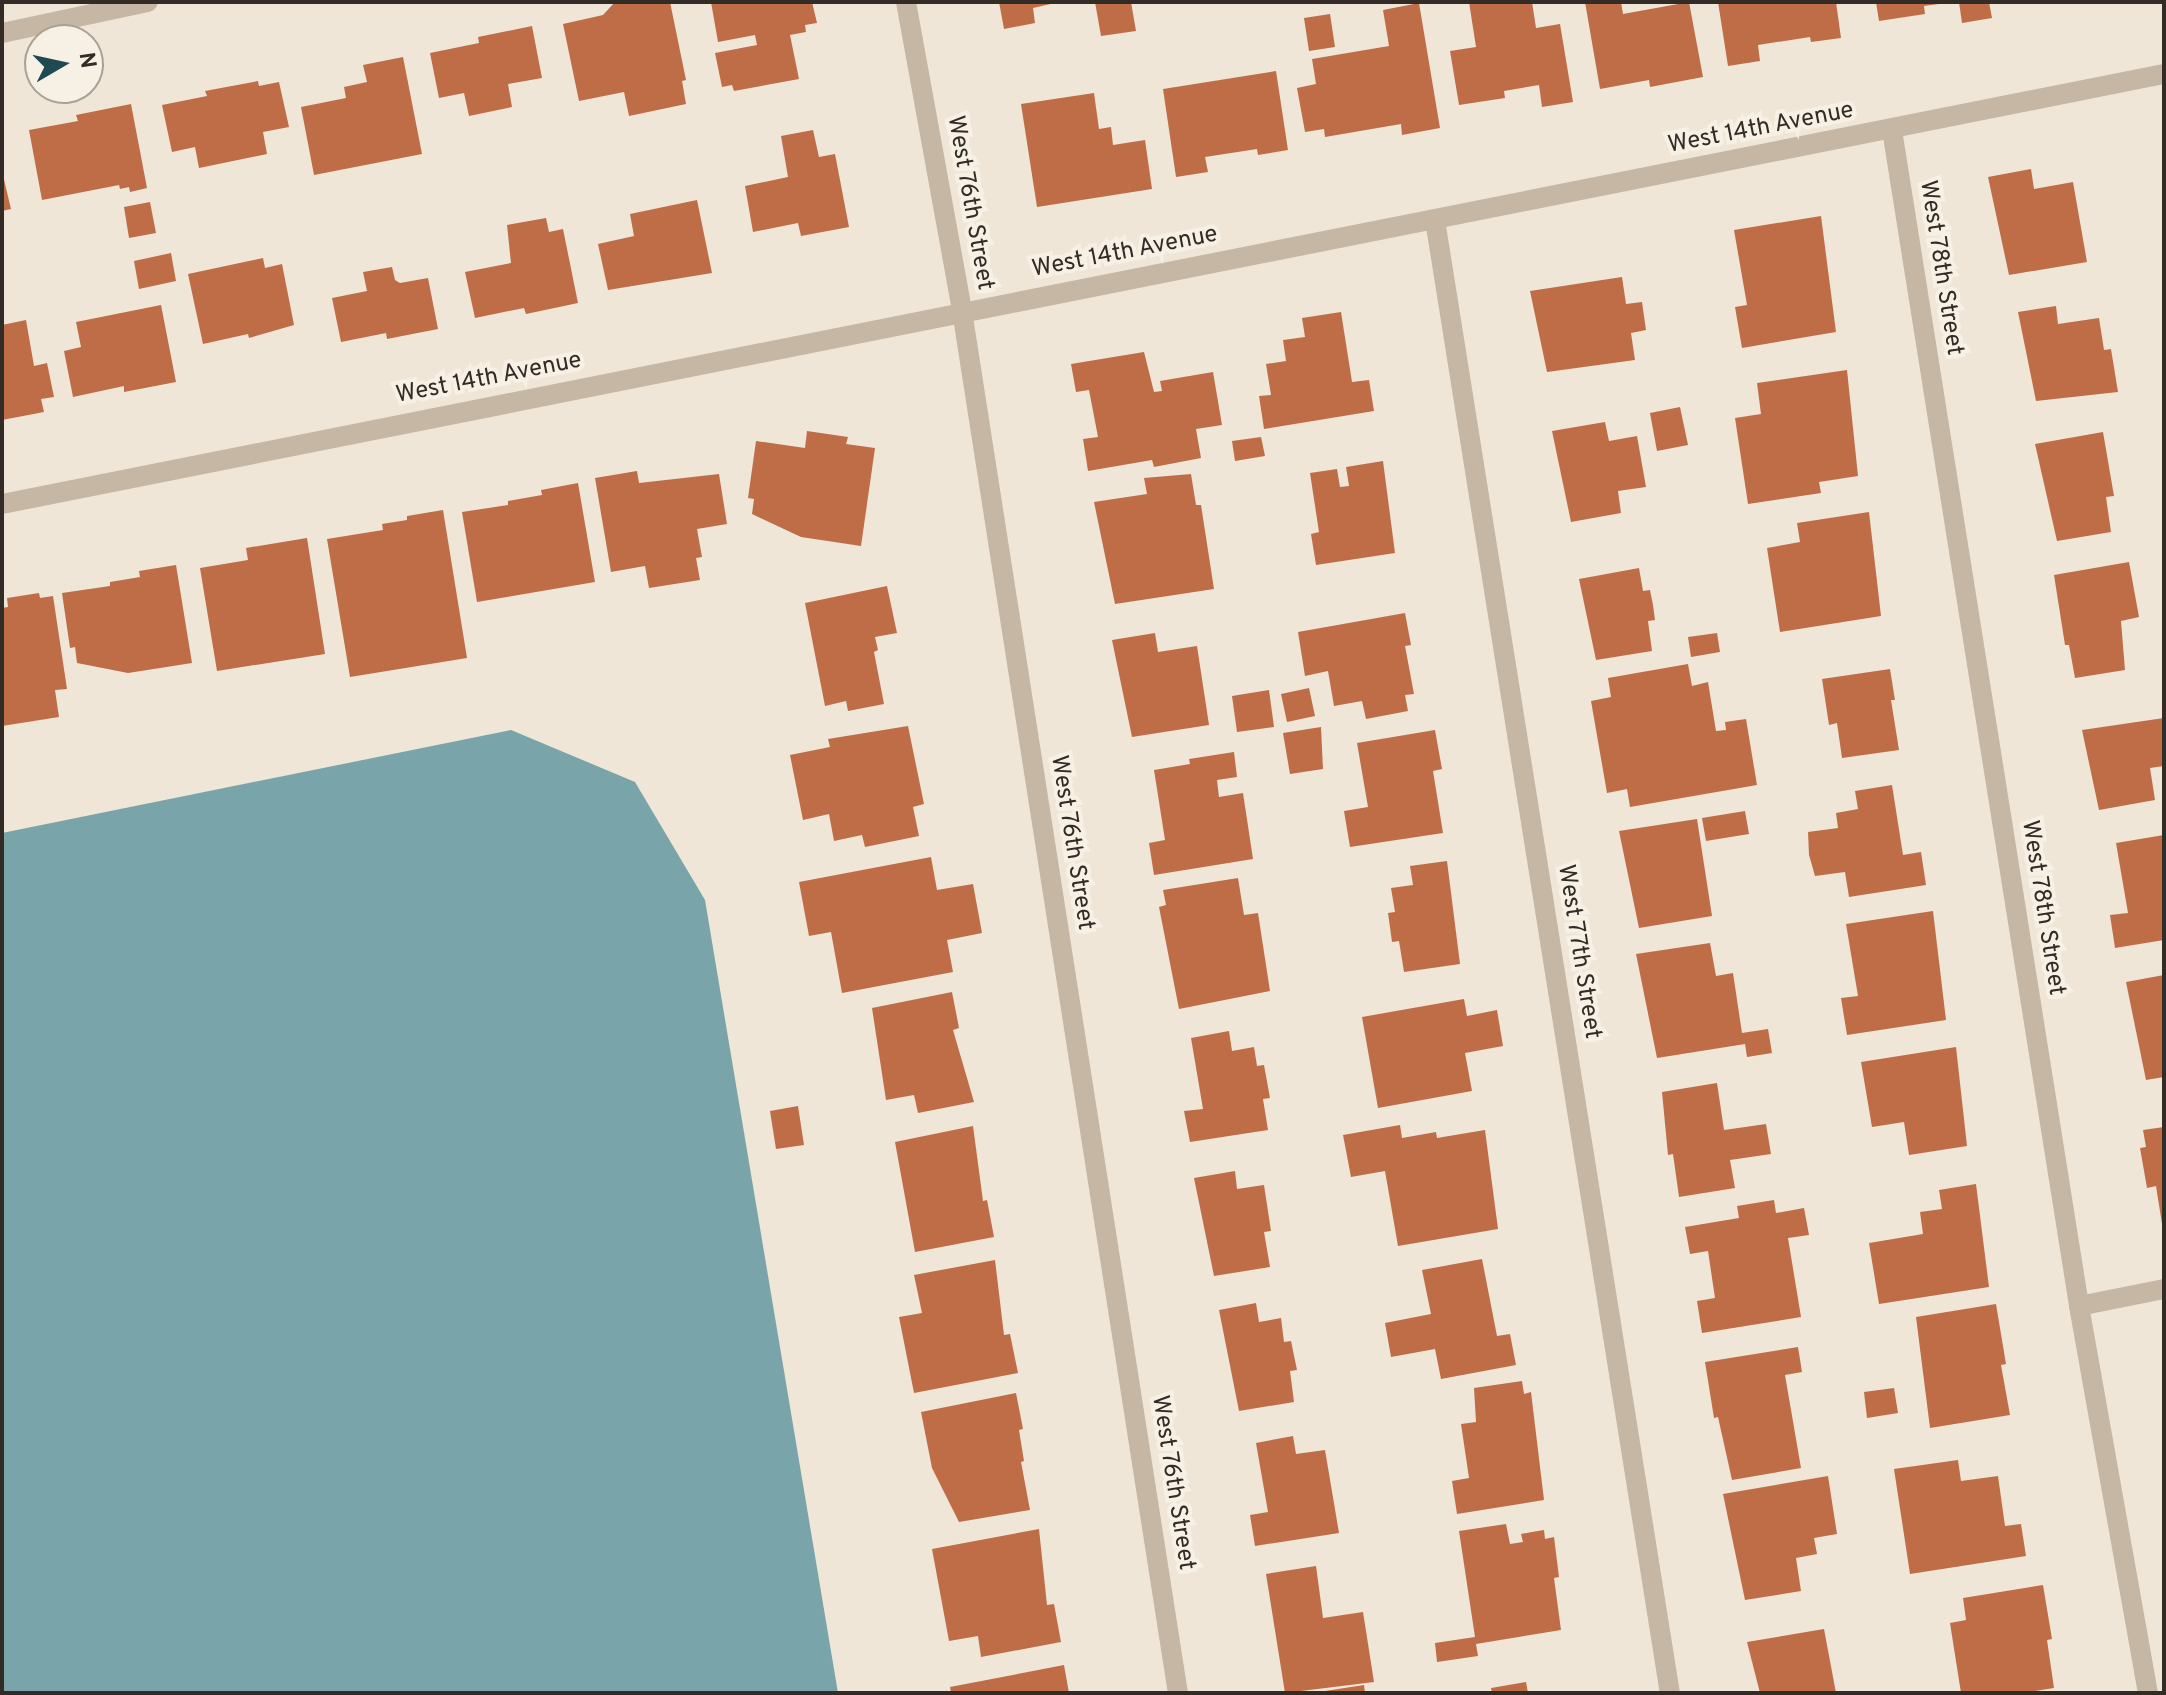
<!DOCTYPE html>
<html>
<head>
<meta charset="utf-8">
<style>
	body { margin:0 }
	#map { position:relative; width:2166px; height:1695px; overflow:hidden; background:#efe6d8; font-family:Overpass,sans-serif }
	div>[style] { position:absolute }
	.water>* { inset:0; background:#79a4aa }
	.building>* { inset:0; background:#be6d47 }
	.minor>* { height:20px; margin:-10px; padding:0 10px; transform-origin:10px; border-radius:10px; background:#c6b7a5 }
	.tertiary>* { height:20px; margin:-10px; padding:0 10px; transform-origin:10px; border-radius:10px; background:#c6b7a5 }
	span { translate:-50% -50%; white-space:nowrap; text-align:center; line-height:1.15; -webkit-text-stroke:8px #f7f0e4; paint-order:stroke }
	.street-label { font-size:24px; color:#322b26 }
	.frame { position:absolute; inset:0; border:4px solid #322b26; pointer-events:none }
	.north { position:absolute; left:24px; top:24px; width:80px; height:80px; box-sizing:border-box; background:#f7f0e4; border:2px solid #a8a198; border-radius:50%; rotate:81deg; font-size:22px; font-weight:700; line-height:32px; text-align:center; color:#322b26 }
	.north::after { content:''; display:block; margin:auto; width:28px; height:36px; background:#1f4a51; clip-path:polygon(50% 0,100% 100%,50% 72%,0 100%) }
</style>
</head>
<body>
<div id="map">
	<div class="water">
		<div style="clip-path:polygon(511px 730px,635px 782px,705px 900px,838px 1693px,2px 1693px,2px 833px)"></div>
	</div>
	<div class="building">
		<div style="clip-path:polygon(615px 2px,670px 2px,686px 80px,682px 81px,686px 104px,629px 116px,624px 92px,579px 101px,563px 24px,603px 15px)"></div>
		<div style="clip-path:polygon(711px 2px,812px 2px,817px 23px,805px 25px,806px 32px,790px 35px,799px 79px,734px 91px,732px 85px,722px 87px,715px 53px,757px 45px,755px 35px,718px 42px)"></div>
		<div style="clip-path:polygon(999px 2px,1055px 2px,1055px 3px,1033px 8px,1035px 23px,1004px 29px)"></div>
		<div style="clip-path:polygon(1095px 2px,1131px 2px,1136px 31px,1101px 36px)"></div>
		<div style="clip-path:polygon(1469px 2px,1532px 2px,1536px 28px,1560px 24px,1573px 102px,1542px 107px,1539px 85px,1504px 91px,1505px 98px,1459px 105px,1450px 51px,1476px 47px)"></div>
		<div style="clip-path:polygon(1585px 2px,1621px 2px,1623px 14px,1689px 2px,1703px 77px,1650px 87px,1649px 80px,1600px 89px)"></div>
		<div style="clip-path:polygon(1718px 2px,1836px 2px,1841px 38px,1811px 42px,1810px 37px,1758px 45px,1760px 61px,1728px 66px)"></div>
		<div style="clip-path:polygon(1876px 2px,1939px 2px,1939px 4px,1924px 6px,1925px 14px,1879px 21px)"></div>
		<div style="clip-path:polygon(1959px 2px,1989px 2px,1992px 18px,1962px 23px)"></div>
		<div style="clip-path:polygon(1419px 3px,1440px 128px,1402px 135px,1401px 124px,1325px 137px,1324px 129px,1305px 132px,1297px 88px,1316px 84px,1312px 59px,1389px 46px,1383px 10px)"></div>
		<div style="clip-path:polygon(1330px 14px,1335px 47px,1309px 51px,1304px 18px)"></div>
		<div style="clip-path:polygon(532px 26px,542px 78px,508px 84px,512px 107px,469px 116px,464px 93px,439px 98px,430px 53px,479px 43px,478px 37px)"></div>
		<div style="clip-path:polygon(403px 57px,422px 154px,314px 175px,301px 107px,346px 98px,344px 87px,367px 82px,363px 65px)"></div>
		<div style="clip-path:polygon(1276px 71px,1288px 150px,1258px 155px,1257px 149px,1205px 157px,1208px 172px,1176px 177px,1163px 89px)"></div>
		<div style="clip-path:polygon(258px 81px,259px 86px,279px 82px,289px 127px,263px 132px,267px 154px,199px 168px,195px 147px,172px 152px,162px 105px,207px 96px,205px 91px)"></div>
		<div style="clip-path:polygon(1094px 93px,1099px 129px,1111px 127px,1113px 145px,1145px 140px,1152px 189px,1037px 207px,1021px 104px)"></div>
		<div style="clip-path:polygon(131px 104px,147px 188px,130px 192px,129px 187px,120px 189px,119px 185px,42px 200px,29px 130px,78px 121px,76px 115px)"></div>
		<div style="clip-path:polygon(813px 130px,819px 157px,835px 154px,849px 227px,801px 236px,798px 223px,753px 232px,745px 186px,788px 177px,781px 136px)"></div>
		<div style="clip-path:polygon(2031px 169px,2034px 189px,2073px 182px,2087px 262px,2009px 275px,1988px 177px)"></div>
		<div style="clip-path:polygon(2px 171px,11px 209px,2px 211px)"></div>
		<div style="clip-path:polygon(697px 200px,712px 273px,608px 290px,598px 244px,634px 236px,630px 214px)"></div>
		<div style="clip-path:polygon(150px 202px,156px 233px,129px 238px,124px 207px)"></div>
		<div style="clip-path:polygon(1821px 216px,1836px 332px,1742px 348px,1735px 307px,1747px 305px,1734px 230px)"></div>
		<div style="clip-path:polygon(546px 218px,549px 232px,563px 229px,578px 303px,526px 314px,524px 308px,475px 318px,465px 272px,511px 263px,507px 225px)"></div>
		<div style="clip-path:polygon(171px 253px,176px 281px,139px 289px,134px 261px)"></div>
		<div style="clip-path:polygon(263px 258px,265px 268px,282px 264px,294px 325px,249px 338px,248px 334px,203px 344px,188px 274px)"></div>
		<div style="clip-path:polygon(392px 267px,395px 280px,400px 283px,428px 278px,438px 329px,387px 339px,386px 333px,341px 342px,332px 298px,367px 291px,363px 272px)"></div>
		<div style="clip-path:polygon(1622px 277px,1626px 304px,1642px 302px,1646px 330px,1631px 333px,1635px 360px,1547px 372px,1530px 291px)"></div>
		<div style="clip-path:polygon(161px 305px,176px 382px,124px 392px,124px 386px,73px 397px,64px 351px,81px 347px,76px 322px)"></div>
		<div style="clip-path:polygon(2056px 306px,2058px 324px,2099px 318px,2104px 350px,2111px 349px,2118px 392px,2036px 401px,2018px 312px)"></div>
		<div style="clip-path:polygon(1341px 312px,1352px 382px,1369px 380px,1374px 411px,1264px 429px,1259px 396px,1271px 395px,1266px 364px,1286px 361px,1283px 340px,1305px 337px,1302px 318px)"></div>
		<div style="clip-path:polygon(26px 320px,34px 366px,47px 363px,54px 397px,41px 399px,44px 412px,2px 420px,2px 325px)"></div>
		<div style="clip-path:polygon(1144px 352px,1154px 392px,1162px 391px,1160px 381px,1213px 372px,1222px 425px,1196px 429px,1201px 458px,1154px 467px,1152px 460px,1088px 471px,1083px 439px,1098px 437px,1089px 390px,1076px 392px,1071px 364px)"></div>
		<div style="clip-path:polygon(1847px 370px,1858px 476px,1819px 482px,1821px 493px,1748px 504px,1735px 418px,1761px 414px,1757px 383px)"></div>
		<div style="clip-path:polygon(1680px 407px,1688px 445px,1657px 451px,1650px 413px)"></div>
		<div style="clip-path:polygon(1605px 422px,1609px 441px,1637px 436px,1646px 487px,1618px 491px,1621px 513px,1571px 522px,1552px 431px)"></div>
		<div style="clip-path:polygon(807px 431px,848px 437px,846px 444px,875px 448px,861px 546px,801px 537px,752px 514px,754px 499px,748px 498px,756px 441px,805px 448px)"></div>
		<div style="clip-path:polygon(2103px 432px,2114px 496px,2106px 497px,2111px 532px,2057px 541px,2035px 444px)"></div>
		<div style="clip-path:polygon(1261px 437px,1265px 456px,1235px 461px,1232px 441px)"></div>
		<div style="clip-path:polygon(1383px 461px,1395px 553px,1316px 565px,1311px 534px,1319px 532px,1310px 473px,1337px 469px,1340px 487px,1349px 486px,1346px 467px)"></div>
		<div style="clip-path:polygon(637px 471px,639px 483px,719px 474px,727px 524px,697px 529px,702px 557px,696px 558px,700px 580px,649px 588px,645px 566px,611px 572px,595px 478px)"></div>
		<div style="clip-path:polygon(1191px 474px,1196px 505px,1201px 505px,1214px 589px,1115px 604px,1094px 502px,1147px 494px,1144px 478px)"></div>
		<div style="clip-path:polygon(578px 483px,595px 582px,477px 602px,462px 512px,508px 505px,508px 501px,542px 495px,541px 490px)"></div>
		<div style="clip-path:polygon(443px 510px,467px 658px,350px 677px,327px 539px,383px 530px,382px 524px,407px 520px,407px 516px)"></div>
		<div style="clip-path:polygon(1869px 512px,1881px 616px,1780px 632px,1767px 548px,1800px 542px,1797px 523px)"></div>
		<div style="clip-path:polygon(307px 538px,325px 654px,217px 671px,200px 568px,248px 560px,246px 548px)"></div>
		<div style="clip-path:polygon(2129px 562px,2139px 617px,2121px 621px,2125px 670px,2075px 678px,2069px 645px,2065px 645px,2054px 575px)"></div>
		<div style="clip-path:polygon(176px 565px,192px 663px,128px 673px,77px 663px,75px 647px,70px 648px,62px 593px,110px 586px,110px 582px,140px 577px,139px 571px)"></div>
		<div style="clip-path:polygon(1639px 568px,1643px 591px,1650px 590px,1653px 605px,1655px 620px,1648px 621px,1652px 651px,1596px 660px,1579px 579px)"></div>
		<div style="clip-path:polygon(887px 586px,897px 633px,875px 637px,878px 650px,874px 652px,884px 704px,848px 711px,846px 701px,825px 706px,805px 603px)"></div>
		<div style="clip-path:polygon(39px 593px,40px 598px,53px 596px,67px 689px,55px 690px,59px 717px,2px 726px,2px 608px,8px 607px,7px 598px)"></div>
		<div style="clip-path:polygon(1405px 613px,1411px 645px,1405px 646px,1414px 694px,1405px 695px,1408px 711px,1366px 719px,1362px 701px,1334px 706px,1328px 671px,1305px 676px,1298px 632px)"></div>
		<div style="clip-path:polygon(1155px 633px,1158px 652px,1197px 646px,1209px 725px,1132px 737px,1112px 640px)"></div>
		<div style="clip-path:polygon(1717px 633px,1720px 652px,1691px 657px,1688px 637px)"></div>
		<div style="clip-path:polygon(1688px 664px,1692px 686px,1708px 682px,1716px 731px,1726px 730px,1725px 722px,1746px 719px,1757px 785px,1630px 807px,1627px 789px,1607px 793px,1591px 701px,1611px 697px,1608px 678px)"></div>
		<div style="clip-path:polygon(1890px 669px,1895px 700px,1891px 700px,1899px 750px,1842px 758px,1837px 723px,1829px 725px,1822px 679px)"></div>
		<div style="clip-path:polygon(1309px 688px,1315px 716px,1287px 722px,1281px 694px)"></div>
		<div style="clip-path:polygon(1269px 690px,1274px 727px,1237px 732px,1232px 696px)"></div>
		<div style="clip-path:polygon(2164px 718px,2164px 766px,2150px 768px,2155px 800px,2099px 810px,2082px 730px)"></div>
		<div style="clip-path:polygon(908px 726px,924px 804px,913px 807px,919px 836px,865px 847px,862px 835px,834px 841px,829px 814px,803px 820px,790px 755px,830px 747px,828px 739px)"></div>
		<div style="clip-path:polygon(1321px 727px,1323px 769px,1290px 774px,1283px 733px)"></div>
		<div style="clip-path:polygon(1435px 730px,1442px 769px,1433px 771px,1443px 833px,1350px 847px,1344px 811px,1368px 807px,1357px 743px)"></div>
		<div style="clip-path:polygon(1234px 752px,1237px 777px,1217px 780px,1219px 797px,1243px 793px,1253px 859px,1154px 875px,1149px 843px,1165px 840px,1154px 770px,1190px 764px,1189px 759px)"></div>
		<div style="clip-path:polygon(1892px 785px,1903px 855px,1921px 852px,1926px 885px,1849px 897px,1845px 872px,1815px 876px,1809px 855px,1808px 832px,1838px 828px,1836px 813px,1858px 809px,1855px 791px)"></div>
		<div style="clip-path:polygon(1745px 811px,1749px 834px,1706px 841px,1702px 818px)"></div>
		<div style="clip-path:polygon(1697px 819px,1712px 916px,1639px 928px,1619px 831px)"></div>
		<div style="clip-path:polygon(2164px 835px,2164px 940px,2115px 948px,2110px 915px,2128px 913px,2116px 843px)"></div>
		<div style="clip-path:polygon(931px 857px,937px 890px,973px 884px,982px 933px,947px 940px,953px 972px,842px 993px,831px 932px,809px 936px,799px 882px)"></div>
		<div style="clip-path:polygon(1447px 861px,1460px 964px,1404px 972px,1399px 941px,1392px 942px,1388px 913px,1395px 912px,1391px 888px,1413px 885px,1410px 866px)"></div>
		<div style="clip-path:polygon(1238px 878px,1244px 915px,1258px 913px,1270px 991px,1179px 1009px,1159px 907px,1166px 905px,1163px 890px)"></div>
		<div style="clip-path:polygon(1933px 911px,1946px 1020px,1847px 1035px,1841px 998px,1858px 996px,1846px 924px)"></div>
		<div style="clip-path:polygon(1710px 943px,1716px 976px,1733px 973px,1742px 1033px,1768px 1029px,1772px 1053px,1747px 1057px,1745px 1044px,1657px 1058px,1636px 954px)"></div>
		<div style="clip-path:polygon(2164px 975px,2164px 1077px,2146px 1080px,2126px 982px)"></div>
		<div style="clip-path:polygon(952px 992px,959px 1028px,953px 1030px,974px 1102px,918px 1113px,914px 1095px,886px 1100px,872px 1008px)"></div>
		<div style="clip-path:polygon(1464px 999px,1467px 1016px,1497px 1010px,1503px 1046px,1465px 1053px,1472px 1091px,1378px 1108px,1362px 1017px)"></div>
		<div style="clip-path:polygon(1229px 1031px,1232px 1051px,1254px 1047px,1257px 1066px,1264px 1065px,1270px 1098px,1263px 1099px,1268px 1130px,1190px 1142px,1184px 1111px,1203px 1109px,1191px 1038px)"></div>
		<div style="clip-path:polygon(1956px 1047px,1967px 1146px,1909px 1155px,1904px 1122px,1872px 1127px,1861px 1062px)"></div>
		<div style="clip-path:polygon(1717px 1083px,1724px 1130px,1766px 1124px,1771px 1154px,1730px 1160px,1735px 1188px,1679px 1197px,1673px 1154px,1668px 1155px,1662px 1092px)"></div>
		<div style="clip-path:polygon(798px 1106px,804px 1145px,776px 1149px,770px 1111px)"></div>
		<div style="clip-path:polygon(1400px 1125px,1402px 1138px,1436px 1132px,1437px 1138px,1485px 1130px,1498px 1229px,1398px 1246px,1385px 1171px,1351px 1177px,1343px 1135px)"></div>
		<div style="clip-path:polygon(973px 1126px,983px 1201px,987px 1200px,994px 1237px,915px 1252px,895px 1142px)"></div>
		<div style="clip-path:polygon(2164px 1127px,2164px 1224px,2162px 1224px,2156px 1186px,2147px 1188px,2140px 1148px,2146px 1147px,2143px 1130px)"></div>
		<div style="clip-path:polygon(1235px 1171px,1237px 1189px,1264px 1185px,1271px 1231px,1264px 1232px,1270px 1267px,1214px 1276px,1194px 1178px)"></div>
		<div style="clip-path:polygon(1976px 1184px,1989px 1287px,1879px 1304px,1869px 1243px,1923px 1234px,1920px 1212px,1942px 1209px,1939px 1190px)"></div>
		<div style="clip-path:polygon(1774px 1200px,1776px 1213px,1804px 1208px,1809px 1235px,1788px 1238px,1801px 1317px,1702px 1333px,1697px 1301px,1715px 1298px,1708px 1251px,1690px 1254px,1685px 1227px,1739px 1218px,1737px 1206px)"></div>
		<div style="clip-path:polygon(1482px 1259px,1497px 1336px,1510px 1334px,1516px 1365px,1441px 1379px,1435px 1349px,1391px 1357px,1385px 1323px,1431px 1314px,1422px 1270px)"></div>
		<div style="clip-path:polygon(995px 1260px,1004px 1335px,1010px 1334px,1018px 1373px,914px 1393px,899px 1317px,922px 1313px,914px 1275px)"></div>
		<div style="clip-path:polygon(1256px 1303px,1259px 1322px,1281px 1318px,1284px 1342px,1291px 1341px,1297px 1370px,1290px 1371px,1294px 1402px,1239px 1411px,1219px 1310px)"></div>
		<div style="clip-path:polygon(1996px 1304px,2006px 1364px,2001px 1365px,2010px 1415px,1930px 1428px,1916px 1317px)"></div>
		<div style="clip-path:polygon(1798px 1347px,1802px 1372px,1785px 1375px,1801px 1468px,1732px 1480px,1718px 1417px,1714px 1418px,1705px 1362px)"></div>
		<div style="clip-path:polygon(1522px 1381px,1524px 1394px,1531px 1392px,1544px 1500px,1457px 1514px,1452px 1481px,1469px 1478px,1461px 1424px,1476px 1422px,1474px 1388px)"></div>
		<div style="clip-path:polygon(1894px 1388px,1898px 1413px,1867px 1418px,1864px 1392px)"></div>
		<div style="clip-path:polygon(1016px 1393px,1023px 1429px,1019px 1430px,1024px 1461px,1021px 1462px,1030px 1510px,959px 1522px,932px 1468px,921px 1412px)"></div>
		<div style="clip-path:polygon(1293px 1436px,1296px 1454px,1325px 1450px,1339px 1533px,1255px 1546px,1250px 1515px,1268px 1512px,1256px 1443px)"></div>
		<div style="clip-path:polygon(1958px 1460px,1961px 1481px,1998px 1476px,2005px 1526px,2021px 1524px,2026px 1556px,1910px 1574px,1894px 1469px)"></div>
		<div style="clip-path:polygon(1828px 1476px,1837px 1534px,1814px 1538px,1817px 1554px,1796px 1558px,1801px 1591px,1745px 1600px,1723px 1494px)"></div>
		<div style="clip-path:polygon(1506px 1524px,1510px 1544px,1523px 1542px,1521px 1534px,1532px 1532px,1544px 1530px,1545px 1539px,1554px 1537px,1559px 1577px,1554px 1578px,1561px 1630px,1476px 1644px,1478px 1656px,1437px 1662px,1435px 1643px,1475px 1637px,1459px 1531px)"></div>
		<div style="clip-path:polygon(1039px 1529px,1047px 1605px,1054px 1604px,1061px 1642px,981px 1657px,978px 1636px,949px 1641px,932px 1549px)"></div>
		<div style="clip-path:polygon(1316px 1566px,1323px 1618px,1363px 1612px,1374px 1682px,1285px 1693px,1266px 1574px)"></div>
		<div style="clip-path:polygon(2043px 1585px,2052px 1639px,2047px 1640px,2054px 1688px,2022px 1693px,1961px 1693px,1950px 1623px,1966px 1620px,1963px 1598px)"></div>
		<div style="clip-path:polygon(1824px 1629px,1836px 1693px,1760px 1693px,1747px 1642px)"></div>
		<div style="clip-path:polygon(1064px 1665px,1069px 1693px,951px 1693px,950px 1687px)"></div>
		<div style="clip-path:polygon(1526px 1682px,1528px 1693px,1492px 1693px,1491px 1688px)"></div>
		<div style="clip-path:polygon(1364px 1685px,1365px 1693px,1325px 1693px,1325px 1691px)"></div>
	</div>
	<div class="minor">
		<div style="left:2px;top:33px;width:149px;rotate:-12deg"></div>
		<div style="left:1892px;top:130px;width:1191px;rotate:80.96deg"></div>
		<div style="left:2079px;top:1306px;width:393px;rotate:79.9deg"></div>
		<div style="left:1435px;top:220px;width:1492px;rotate:80.94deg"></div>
		<div style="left:2px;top:504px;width:2204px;rotate:-11.25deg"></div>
		<div style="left:2079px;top:1306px;width:87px;rotate:-11.3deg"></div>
	</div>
	<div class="tertiary">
		<div style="left:906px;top:2px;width:314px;rotate:79.7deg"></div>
		<div style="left:962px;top:311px;width:1399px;rotate:81.12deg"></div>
	</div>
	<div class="street-label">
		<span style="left:1761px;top:129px;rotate:-11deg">West 14th Avenue</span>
		<span style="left:969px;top:203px;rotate:80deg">West 76th Street</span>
		<span style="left:1125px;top:253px;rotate:-11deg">West 14th Avenue</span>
		<span style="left:1940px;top:268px;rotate:81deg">West 78th Street</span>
		<span style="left:489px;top:379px;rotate:-11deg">West 14th Avenue</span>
		<span style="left:1071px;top:843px;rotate:81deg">West 76th Street</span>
		<span style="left:2042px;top:908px;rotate:81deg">West 78th Street</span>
		<span style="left:1578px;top:952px;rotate:81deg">West 77th Street</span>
		<span style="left:1172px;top:1483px;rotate:81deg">West 76th Street</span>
	</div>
	<div class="frame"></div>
	<div class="north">N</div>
</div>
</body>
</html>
